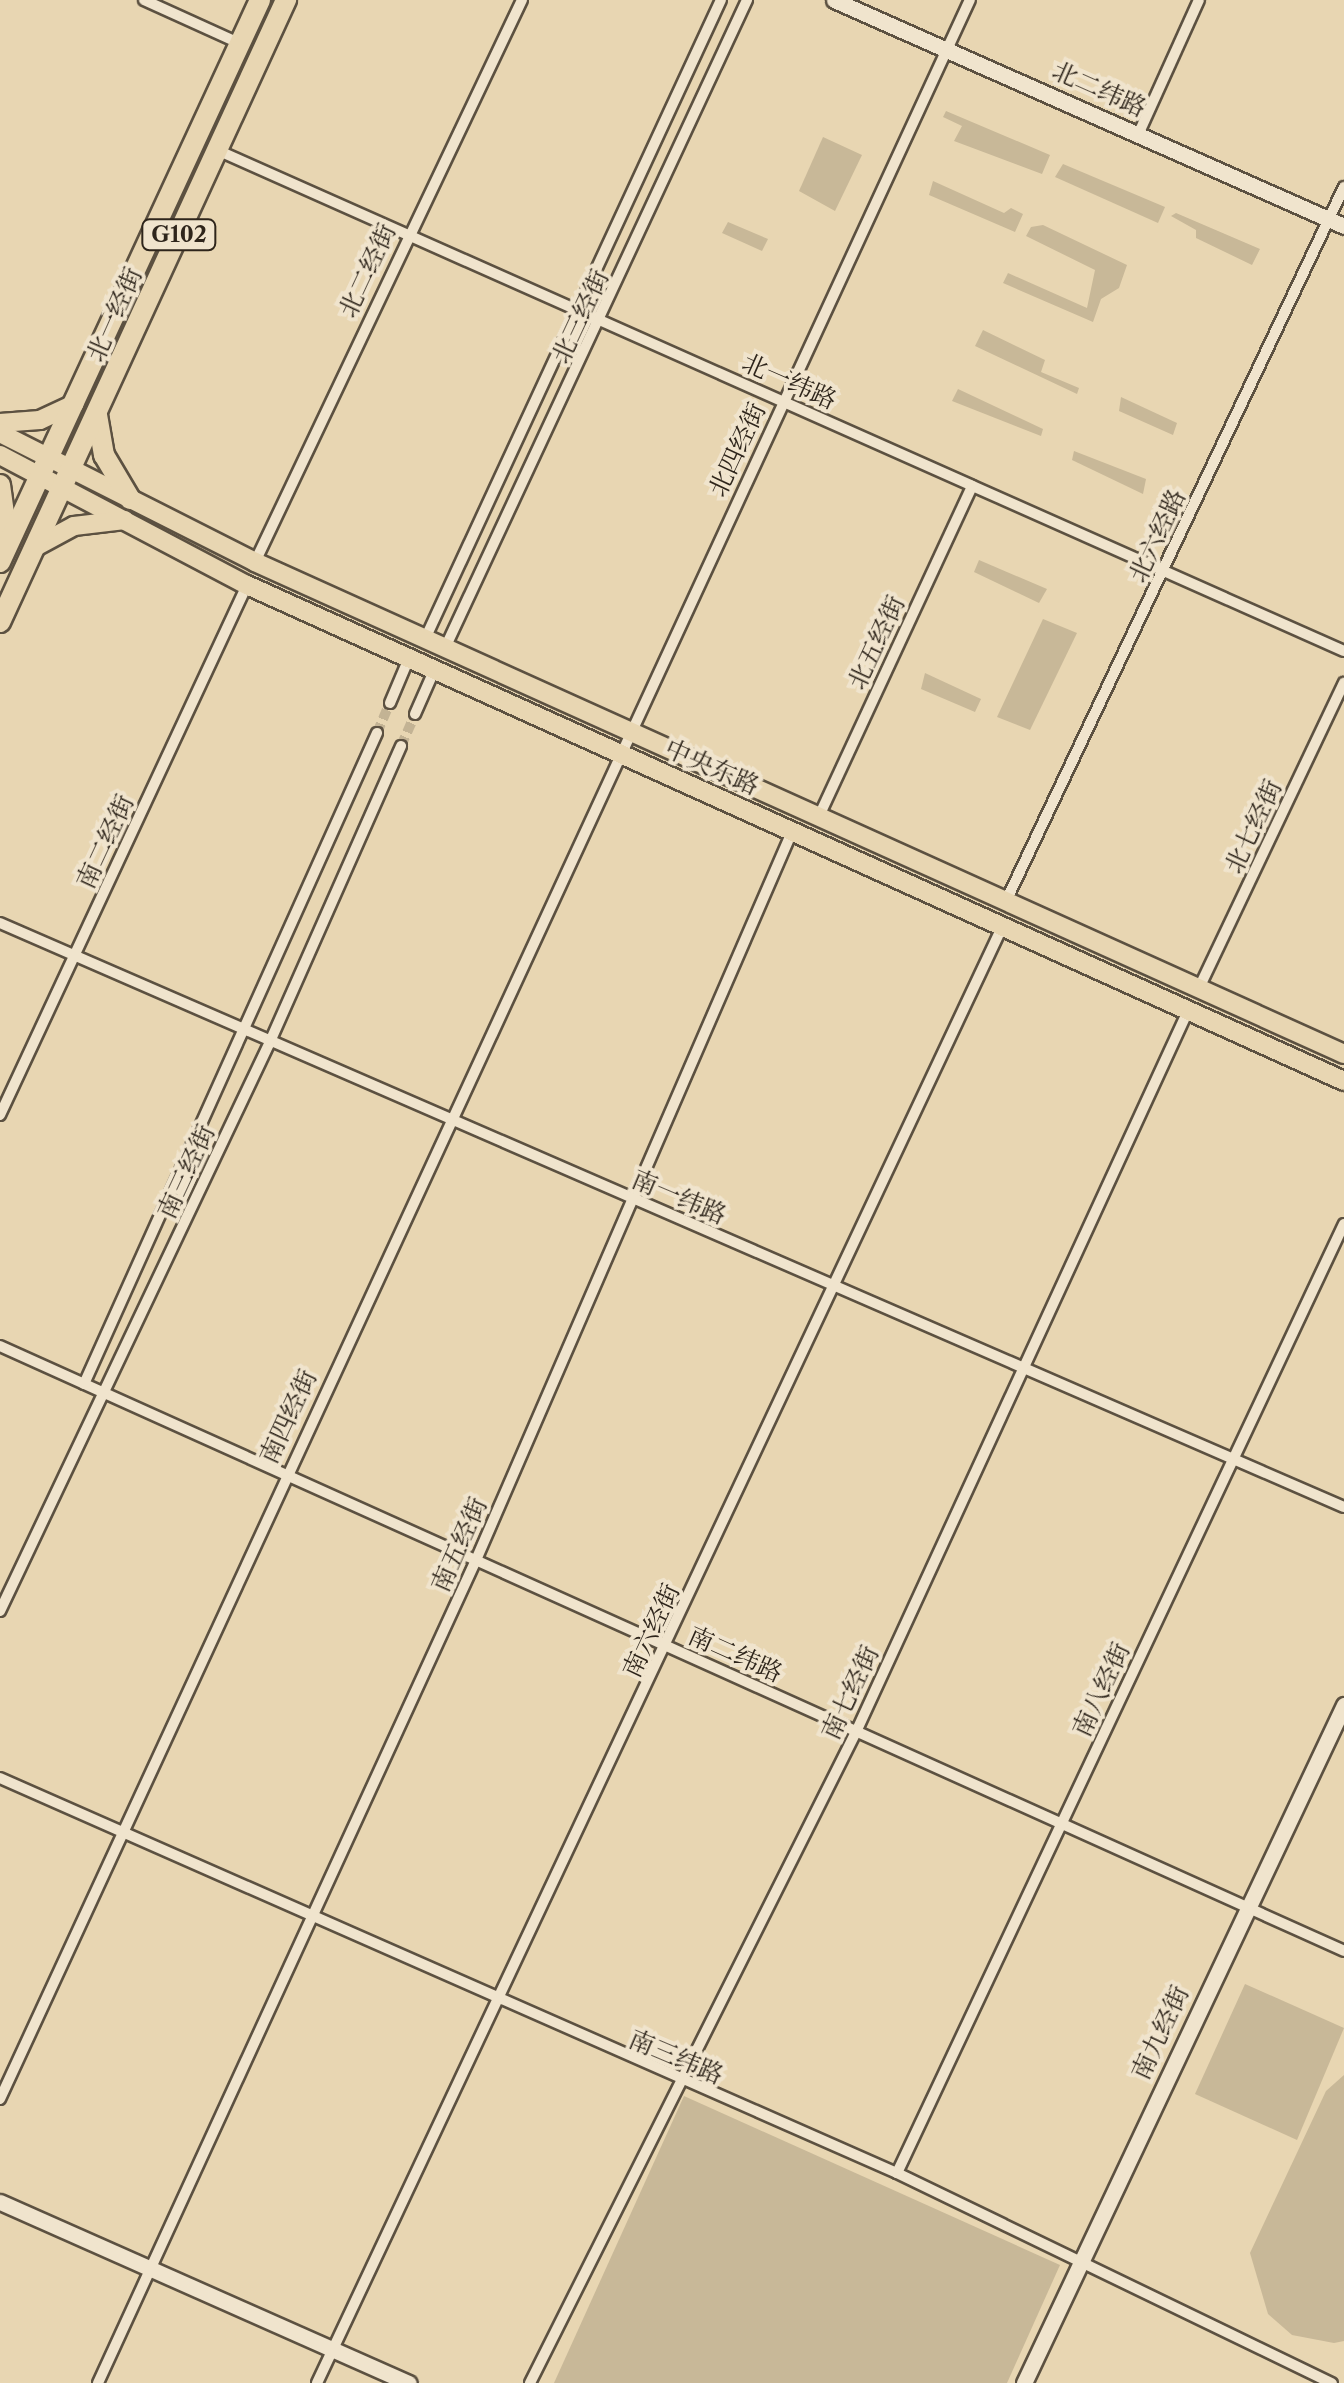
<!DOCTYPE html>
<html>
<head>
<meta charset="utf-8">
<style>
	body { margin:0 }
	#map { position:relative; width:1344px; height:2383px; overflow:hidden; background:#e8d6b2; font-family:"Libre Caslon Text","Noto Serif SC",serif }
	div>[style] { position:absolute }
	.green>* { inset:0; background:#c8b898 }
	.street-tunnel>* { height:10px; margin-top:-5px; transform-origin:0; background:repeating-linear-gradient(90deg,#c3b394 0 10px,transparent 0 15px) }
	.roads { filter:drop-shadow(2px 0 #5c5141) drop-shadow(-2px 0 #5c5141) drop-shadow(0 2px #5c5141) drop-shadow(0 -2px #5c5141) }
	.street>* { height:10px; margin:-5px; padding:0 5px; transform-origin:5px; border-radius:5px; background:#f0e4cd }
	.secondary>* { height:15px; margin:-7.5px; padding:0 7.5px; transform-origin:7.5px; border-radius:7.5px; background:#f0e4cd }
	.primary>* { height:18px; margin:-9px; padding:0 9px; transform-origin:9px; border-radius:9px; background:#e8d6b2 }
	.highway>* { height:20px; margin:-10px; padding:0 10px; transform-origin:10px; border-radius:10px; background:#e8d6b2 }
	span { translate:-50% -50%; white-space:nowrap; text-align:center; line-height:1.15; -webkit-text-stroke:8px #f0e4cd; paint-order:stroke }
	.shield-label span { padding:2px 8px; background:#f0e4cd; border:2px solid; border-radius:8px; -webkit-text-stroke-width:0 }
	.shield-label { font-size:22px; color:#2e251b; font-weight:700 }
	.street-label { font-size:25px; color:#2e251b }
</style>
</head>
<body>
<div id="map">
	<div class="green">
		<div style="clip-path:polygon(946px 111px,1050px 155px,1042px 174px,954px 141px,962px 126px,943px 117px)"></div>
		<div style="clip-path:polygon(823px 137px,862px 155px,835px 211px,799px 191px)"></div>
		<div style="clip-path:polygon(1063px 164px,1165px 207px,1158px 223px,1055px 177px)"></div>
		<div style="clip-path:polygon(933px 181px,1004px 213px,1011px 208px,1023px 214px,1015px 232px,929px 195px)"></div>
		<div style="clip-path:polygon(1176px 213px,1260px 249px,1252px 265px,1196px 238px,1196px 230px,1171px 216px)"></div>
		<div style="clip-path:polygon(728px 222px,768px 239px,762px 251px,722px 233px)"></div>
		<div style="clip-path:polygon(1043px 225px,1127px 265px,1119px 288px,1101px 299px,1093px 322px,1003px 283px,1008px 273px,1087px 308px,1095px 270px,1026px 236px,1031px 227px)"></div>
		<div style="clip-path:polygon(983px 330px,1045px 360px,1041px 372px,1079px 388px,1077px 394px,975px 346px)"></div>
		<div style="clip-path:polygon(958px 389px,1043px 429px,1041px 436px,952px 401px)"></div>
		<div style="clip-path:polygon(1121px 397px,1177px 423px,1173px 435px,1119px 411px)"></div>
		<div style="clip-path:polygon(1074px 451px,1146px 479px,1143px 494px,1072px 460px)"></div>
		<div style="clip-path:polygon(979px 560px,1047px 589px,1039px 603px,974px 572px)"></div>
		<div style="clip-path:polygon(1043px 619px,1077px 633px,1030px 730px,997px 717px)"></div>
		<div style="clip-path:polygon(925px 673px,981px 699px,975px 712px,921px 689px)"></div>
		<div style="clip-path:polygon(1245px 1984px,1344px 2028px,1297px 2140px,1195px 2094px)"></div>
		<div style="clip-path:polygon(1344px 2075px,1344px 2341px,1334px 2343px,1292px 2335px,1268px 2314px,1250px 2253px,1326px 2091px)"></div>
		<div style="clip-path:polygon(684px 2096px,1060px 2265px,1007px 2383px,554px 2383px)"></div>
	</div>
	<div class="street-tunnel">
		<div style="left:377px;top:733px;width:33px;rotate:-67deg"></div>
		<div style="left:401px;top:746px;width:35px;rotate:-66deg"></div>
	</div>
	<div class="roads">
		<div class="street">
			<div style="left:144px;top:0;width:104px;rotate:24.4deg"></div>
			<div style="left:1138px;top:135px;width:148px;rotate:-65.7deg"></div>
			<div style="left:217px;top:150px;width:1233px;rotate:23.97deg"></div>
			<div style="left:255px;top:562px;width:622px;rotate:-64.59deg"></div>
			<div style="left:425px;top:639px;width:704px;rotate:-65.15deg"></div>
			<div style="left:445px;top:648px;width:715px;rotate:-65.01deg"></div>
			<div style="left:390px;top:703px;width:49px;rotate:-67.1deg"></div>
			<div style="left:415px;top:714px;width:47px;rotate:-66.2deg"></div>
			<div style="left:819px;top:816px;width:364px;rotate:-65.1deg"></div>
			<div style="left:1006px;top:901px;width:790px;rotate:-64.67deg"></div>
			<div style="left:0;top:923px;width:1465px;rotate:23.49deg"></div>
			<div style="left:1199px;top:988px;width:338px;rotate:-64.6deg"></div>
			<div style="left:0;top:1115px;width:585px;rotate:-65.01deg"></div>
			<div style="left:0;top:1346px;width:1474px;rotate:24.23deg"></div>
			<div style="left:84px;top:1384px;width:714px;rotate:-65.77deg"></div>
			<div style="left:0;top:1611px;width:628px;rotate:-64.62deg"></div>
			<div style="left:269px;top:1044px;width:326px;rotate:-66.1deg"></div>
			<div style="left:0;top:1778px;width:980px;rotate:23.77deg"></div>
			<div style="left:897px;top:2173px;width:483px;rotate:25.8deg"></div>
			<div style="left:0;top:2099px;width:2312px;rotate:-65.2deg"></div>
			<div style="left:897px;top:2173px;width:1049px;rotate:-64.78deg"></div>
			<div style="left:98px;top:2383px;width:906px;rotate:-65.33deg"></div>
			<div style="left:476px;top:1560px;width:794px;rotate:-66.54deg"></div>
			<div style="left:317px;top:2383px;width:1609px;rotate:-64.8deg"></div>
			<div style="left:530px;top:2383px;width:728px;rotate:-63.4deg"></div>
			<div style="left:856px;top:1732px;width:794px;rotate:-65.28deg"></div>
		</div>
		<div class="secondary">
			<div style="left:834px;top:0;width:558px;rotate:23.9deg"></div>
			<div style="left:0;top:2202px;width:447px;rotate:23.9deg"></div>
			<div style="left:1024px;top:2383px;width:750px;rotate:-64.73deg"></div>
		</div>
		<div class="primary">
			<div style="left:0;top:423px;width:40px;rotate:-4.3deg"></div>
			<div style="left:40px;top:420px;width:38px;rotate:-25deg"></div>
			<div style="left:0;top:433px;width:286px;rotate:26.8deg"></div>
			<div style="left:255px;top:562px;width:1195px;rotate:24.31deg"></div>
			<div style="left:0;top:455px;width:279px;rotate:27.8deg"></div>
			<div style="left:247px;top:585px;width:1204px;rotate:24.33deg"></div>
			<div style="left:37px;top:546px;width:42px;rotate:-28.4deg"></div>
			<div style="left:74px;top:526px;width:51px;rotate:-6.7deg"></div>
		</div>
		<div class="highway">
			<div style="left:97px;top:415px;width:41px;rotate:80.1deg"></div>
			<div style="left:104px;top:455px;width:51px;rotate:59.4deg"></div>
			<div style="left:0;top:485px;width:58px;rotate:82deg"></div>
			<div style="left:0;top:562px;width:619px;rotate:-65.17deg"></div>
			<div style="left:0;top:622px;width:685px;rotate:-65.31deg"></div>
		</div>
	</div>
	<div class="shield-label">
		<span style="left:179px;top:235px">G102</span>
	</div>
	<div class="street-label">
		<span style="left:1099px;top:90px;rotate:24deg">北二纬路</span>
		<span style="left:368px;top:271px;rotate:-65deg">北二经街</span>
		<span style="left:115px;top:315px;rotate:-66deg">北一经街</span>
		<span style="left:581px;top:317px;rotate:-65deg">北三经街</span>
		<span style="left:789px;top:382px;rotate:24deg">北一纬路</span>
		<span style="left:738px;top:450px;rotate:-65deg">北四经街</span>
		<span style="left:1158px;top:536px;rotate:-65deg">北六经路</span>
		<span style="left:877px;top:643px;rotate:-65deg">北五经街</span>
		<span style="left:712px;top:768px;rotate:24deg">中央东路</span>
		<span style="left:1254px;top:827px;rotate:-65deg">北七经街</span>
		<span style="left:106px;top:842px;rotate:-65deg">南二经街</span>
		<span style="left:187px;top:1172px;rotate:-65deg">南三经街</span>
		<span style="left:679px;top:1198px;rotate:23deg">南一纬路</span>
		<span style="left:289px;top:1417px;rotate:-65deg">南四经街</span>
		<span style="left:460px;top:1545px;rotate:-66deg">南五经街</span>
		<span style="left:652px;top:1631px;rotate:-65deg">南六经街</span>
		<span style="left:735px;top:1655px;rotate:24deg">南二纬路</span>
		<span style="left:1102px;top:1690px;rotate:-65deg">南八经街</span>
		<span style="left:851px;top:1693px;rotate:-65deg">南七经街</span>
		<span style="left:1161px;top:2033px;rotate:-65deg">南九经街</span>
		<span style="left:676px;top:2058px;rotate:23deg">南三纬路</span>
	</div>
</div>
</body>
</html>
